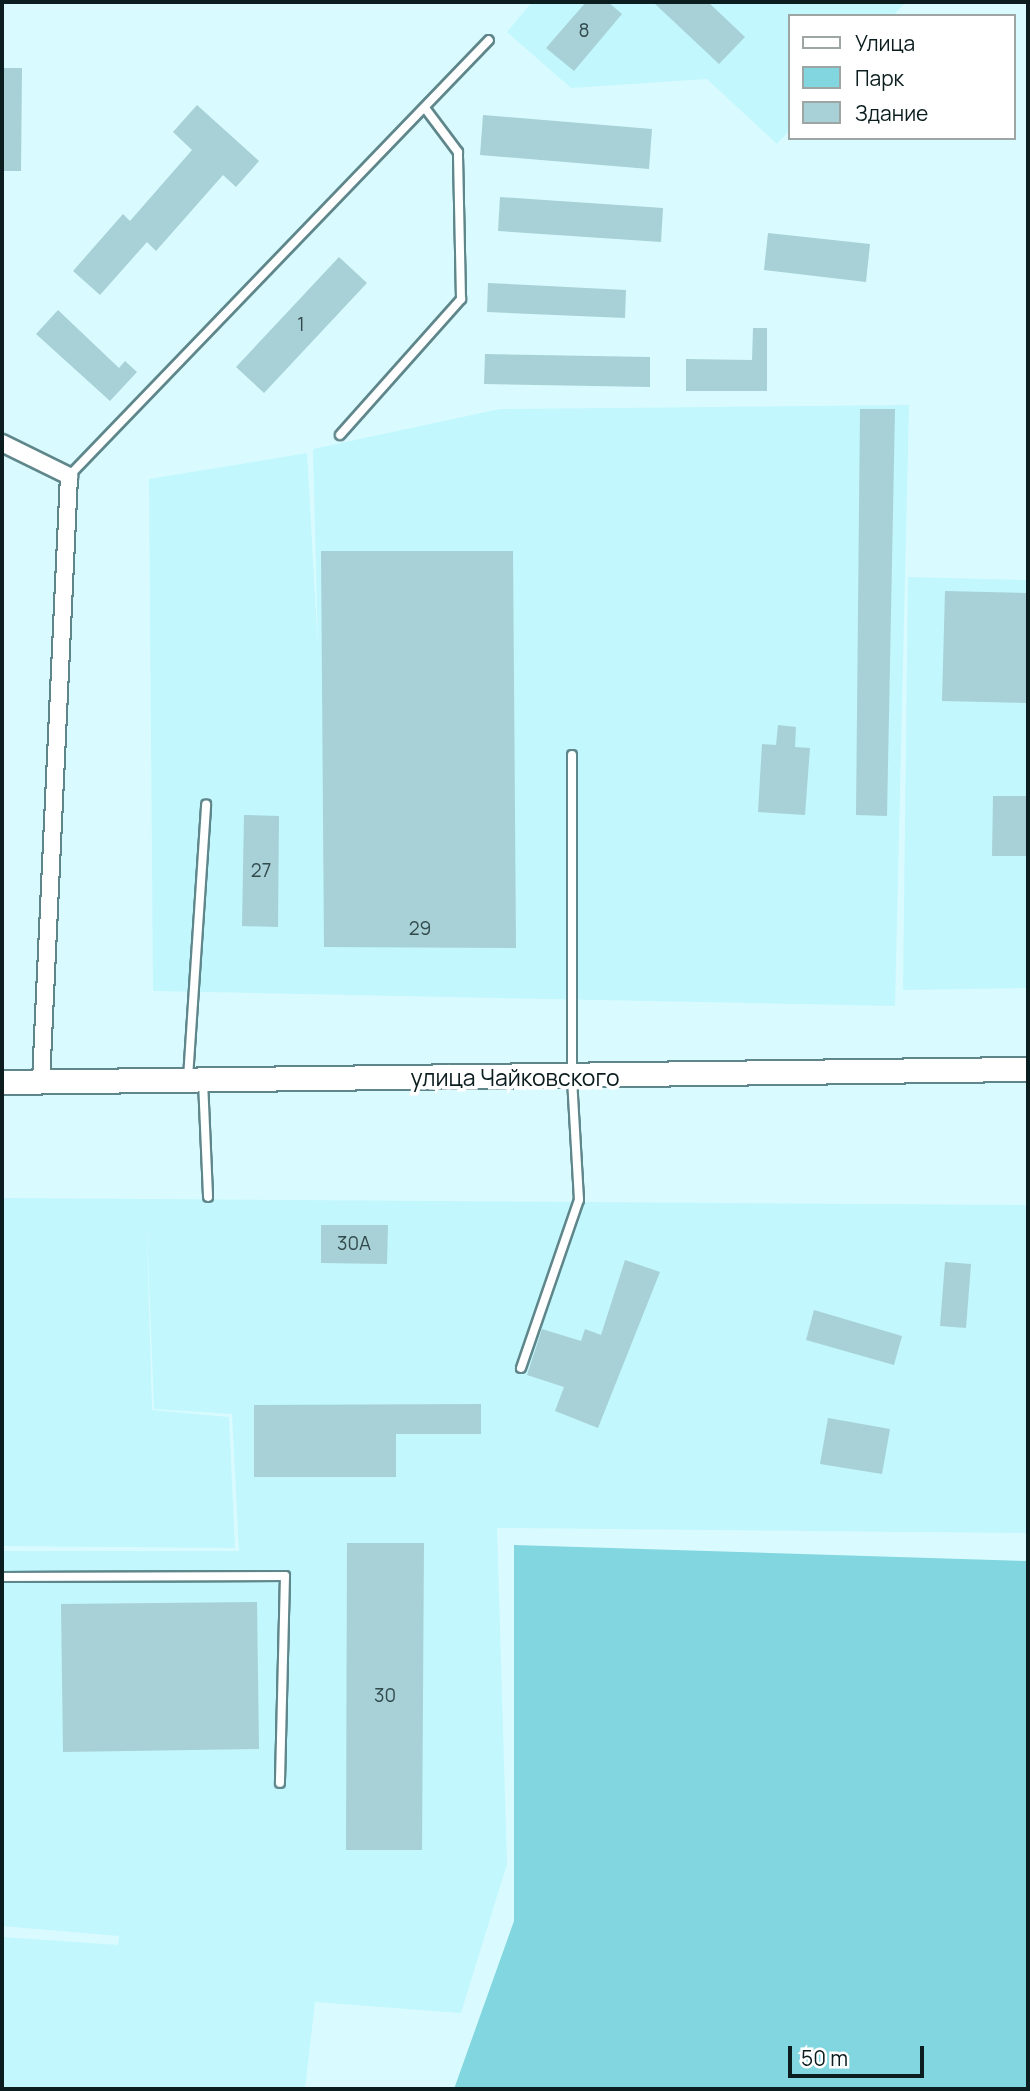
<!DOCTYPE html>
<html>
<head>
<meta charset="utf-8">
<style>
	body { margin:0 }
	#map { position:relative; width:1030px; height:2091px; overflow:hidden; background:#d9fbff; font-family:Manrope,sans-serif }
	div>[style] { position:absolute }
	.built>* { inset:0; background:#c2f7fd }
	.green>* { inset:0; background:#82d6df }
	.building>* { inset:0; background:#a7d1d6 }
	.roads { filter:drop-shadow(2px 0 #5f878b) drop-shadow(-2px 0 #5f878b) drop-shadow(0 2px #5f878b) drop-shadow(0 -2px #5f878b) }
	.service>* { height:8px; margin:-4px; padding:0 4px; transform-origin:4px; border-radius:4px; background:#fff }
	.minor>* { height:16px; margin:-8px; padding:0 8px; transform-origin:8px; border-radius:8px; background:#fff }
	.secondary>* { height:23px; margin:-11.5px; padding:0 11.5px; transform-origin:11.5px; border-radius:11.5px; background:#fff }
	span { translate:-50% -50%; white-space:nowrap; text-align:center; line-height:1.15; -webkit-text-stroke:7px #fff; paint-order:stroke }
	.number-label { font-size:19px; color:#334a4d }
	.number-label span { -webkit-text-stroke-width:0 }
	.street-label { font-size:23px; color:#0c1d1f }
	.frame { position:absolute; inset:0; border:4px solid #0c1d1f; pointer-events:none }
	.legend { position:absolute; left:788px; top:14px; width:228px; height:126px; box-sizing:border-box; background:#fff; border:2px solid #9ea5a5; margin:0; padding:9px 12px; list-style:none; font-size:21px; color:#0c1d1f }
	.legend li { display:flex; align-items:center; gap:14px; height:35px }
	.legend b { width:35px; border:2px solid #9ea5a5 }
	.scale { position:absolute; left:788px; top:2046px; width:136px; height:32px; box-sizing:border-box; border:4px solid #0c1d1f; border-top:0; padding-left:9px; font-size:21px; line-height:24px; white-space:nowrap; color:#0c1d1f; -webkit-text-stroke:5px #fff; paint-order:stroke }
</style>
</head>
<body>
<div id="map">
	<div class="built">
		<div style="clip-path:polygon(532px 2px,906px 2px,893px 16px,790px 16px,790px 130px,777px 144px,707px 79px,571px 88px,507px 32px)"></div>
		<div style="clip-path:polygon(909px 405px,895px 1006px,153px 991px,149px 479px,307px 453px,318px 650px,313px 449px,500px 409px)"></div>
		<div style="clip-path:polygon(908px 577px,1028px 580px,1028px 988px,903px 990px)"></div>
		<div style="clip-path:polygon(2px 1198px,1028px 1205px,1028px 1533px,497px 1528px,507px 1864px,461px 2013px,315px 2002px,305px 2089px,2px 2089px,2px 1937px,118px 1945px,119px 1936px,2px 1926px,2px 1551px,239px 1551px,232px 1414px,154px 1409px,146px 1203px,152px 1410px,229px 1417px,235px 1548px,2px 1546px)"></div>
	</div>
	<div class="green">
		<div style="clip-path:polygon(514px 1545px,1028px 1561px,1028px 2089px,454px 2089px,514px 1921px)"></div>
	</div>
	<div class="building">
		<div style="clip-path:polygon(586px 2px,608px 2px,622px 14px,574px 71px,546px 48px)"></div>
		<div style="clip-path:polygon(653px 2px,708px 2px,745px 37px,719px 64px)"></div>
		<div style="clip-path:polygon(2px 68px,22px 68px,21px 171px,2px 171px)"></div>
		<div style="clip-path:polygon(197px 105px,259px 161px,236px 187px,223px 175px,156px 251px,147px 242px,100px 295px,73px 271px,123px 214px,130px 221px,192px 150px,173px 132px)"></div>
		<div style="clip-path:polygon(483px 115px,652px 129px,649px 169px,480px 155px)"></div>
		<div style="clip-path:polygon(500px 197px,663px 208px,661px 242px,498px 231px)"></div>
		<div style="clip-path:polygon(768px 233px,870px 244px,866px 282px,764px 270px)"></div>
		<div style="clip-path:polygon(339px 257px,367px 283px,264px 393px,236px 367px)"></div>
		<div style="clip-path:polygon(488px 283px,626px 290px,625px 318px,487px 312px)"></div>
		<div style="clip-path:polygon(58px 310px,119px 368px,125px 361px,137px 372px,110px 401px,36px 334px)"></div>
		<div style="clip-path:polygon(753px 328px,767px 328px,767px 391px,686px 391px,686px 359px,752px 360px)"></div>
		<div style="clip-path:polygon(485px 354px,650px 357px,650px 387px,484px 384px)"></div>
		<div style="clip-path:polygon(860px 409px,895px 409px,887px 816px,856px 815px)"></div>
		<div style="clip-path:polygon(321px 551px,513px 551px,516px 948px,324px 947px)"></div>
		<div style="clip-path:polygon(945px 591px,1028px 593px,1028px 703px,942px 701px)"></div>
		<div style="clip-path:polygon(778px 725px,796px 727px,795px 747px,810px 748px,805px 815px,758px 812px,762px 744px,776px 745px)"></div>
		<div style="clip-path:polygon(993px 796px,1028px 796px,1028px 856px,992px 856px)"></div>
		<div style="clip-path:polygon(244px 815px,279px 816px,278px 927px,242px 926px)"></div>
		<div style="clip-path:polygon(321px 1225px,388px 1225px,387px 1264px,321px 1263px)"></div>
		<div style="clip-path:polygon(625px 1260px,660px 1272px,598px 1428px,555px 1411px,564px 1387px,527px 1375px,542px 1329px,581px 1341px,585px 1329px,601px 1335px)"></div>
		<div style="clip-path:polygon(945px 1262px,971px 1264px,966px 1328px,940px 1326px)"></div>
		<div style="clip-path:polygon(814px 1310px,902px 1336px,894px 1365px,806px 1340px)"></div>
		<div style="clip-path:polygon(481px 1404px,481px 1434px,396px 1434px,396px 1477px,254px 1477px,254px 1405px)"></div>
		<div style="clip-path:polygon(828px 1418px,890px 1429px,882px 1474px,820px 1464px)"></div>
		<div style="clip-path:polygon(347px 1543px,424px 1543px,422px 1850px,346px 1850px)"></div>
		<div style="clip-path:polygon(257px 1602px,259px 1749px,63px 1752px,61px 1604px)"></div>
	</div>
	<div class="roads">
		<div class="service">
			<div style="left:340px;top:435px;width:182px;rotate:-48.3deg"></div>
			<div style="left:461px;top:299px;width:147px;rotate:-91.2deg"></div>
			<div style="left:458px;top:152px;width:55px;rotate:-126.9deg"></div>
			<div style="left:69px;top:476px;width:605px;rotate:-46.07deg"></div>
			<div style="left:188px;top:1078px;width:274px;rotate:-86.2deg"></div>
			<div style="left:203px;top:1081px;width:116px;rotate:87.5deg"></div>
			<div style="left:521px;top:1368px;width:178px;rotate:-71deg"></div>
			<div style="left:579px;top:1200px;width:123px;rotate:-93.3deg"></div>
			<div style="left:572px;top:1077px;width:322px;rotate:-90deg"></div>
			<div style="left:2px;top:1577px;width:283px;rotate:-0.2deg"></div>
			<div style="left:285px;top:1576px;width:207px;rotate:91.4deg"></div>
		</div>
		<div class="minor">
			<div style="left:2px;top:443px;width:75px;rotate:26.2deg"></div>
			<div style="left:69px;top:476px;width:605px;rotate:92.65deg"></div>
		</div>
		<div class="secondary">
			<div style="left:2px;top:1082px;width:1026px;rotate:-0.73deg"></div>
		</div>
	</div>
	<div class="number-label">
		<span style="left:584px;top:31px">8</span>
		<span style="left:301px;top:325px">1</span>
		<span style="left:261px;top:871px">27</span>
		<span style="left:420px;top:929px">29</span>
		<span style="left:354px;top:1244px">30А</span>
		<span style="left:385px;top:1696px">30</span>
	</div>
	<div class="street-label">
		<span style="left:515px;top:1077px">улица Чайковского</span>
	</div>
	<div class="frame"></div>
	<ul class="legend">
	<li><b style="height:9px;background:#fff"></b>Улица</li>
	<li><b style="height:19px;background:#82d6df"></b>Парк</li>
	<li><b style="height:19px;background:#a7d1d6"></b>Здание</li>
	</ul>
	<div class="scale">50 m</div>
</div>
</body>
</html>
